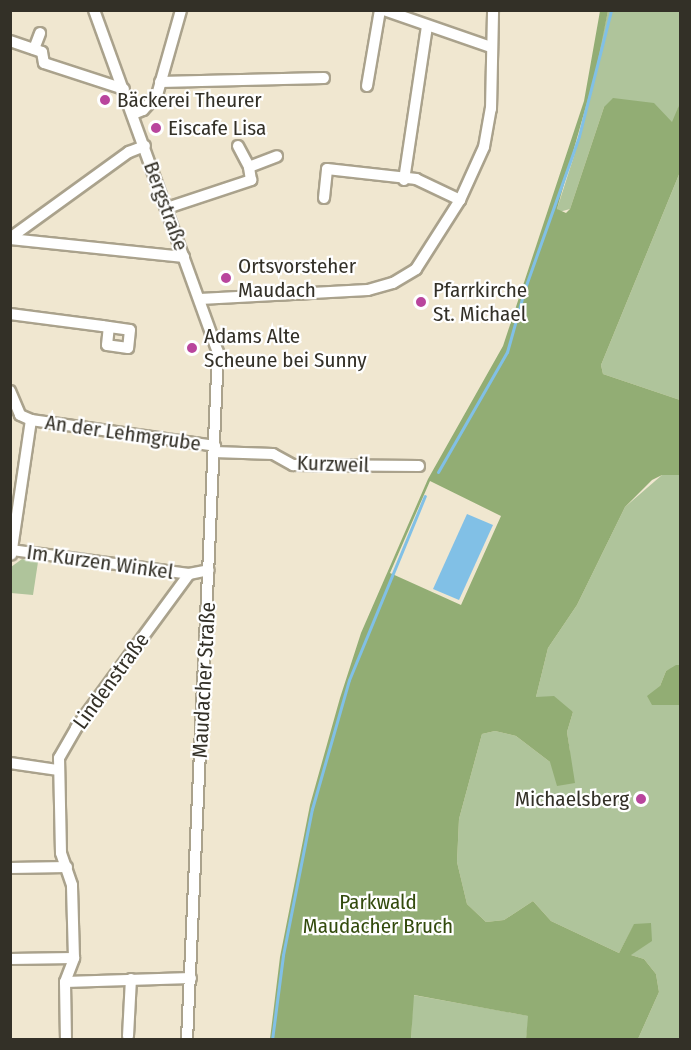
<!DOCTYPE html>
<html>
<head>
<meta charset="utf-8">
<style>
	body { margin:0 }
	#map { position:relative; width:691px; height:1050px; overflow:hidden; background:#f0e7d0; font-family:"Fira Sans Condensed",sans-serif }
	div>[style] { position:absolute }
	.green>* { inset:0; background:#afc49b }
	.forest>* { inset:0; background:#92ad74 }
	.water>* { inset:0; background:#81c0e6 }
	.stream>* { height:3px; margin:-1.5px; padding:0 1.5px; transform-origin:1.5px; border-radius:1.5px; background:#81c0e6 }
	.roads { filter:drop-shadow(2px 0 #aaa28c) drop-shadow(-2px 0 #aaa28c) drop-shadow(0 2px #aaa28c) drop-shadow(0 -2px #aaa28c) }
	.minor>* { height:10px; margin:-5px; padding:0 5px; transform-origin:5px; border-radius:5px; background:#fff }
	.dots>* { width:16px; height:16px; translate:-50% -50%; box-sizing:border-box; border:3px solid #fff; border-radius:50% }
	span { translate:-50% -50%; white-space:nowrap; text-align:center; line-height:1.15; -webkit-text-stroke:4.5px #fff; paint-order:stroke }
	.poi-label { font-size:21px; color:#333027 }
	.left { translate:0 -50%; text-align:left }
	.right { translate:-100% -50%; text-align:right }
	.street-label { font-size:21px; color:#333027 }
	.park-label { font-size:21px; color:#334b0d }
	.frame { position:absolute; inset:0; border:12px solid #333027; pointer-events:none }
</style>
</head>
<body>
<div id="map">
	<div class="green">
		<div style="clip-path:polygon(608px 11px,680px 11px,680px 103px,673px 123px,604px 107px,570px 209px,559px 212px,557px 209px,574px 156px)"></div>
		<div style="clip-path:polygon(680px 172px,680px 400px,603px 374px,601px 365px)"></div>
		<div style="clip-path:polygon(662px 475px,680px 475px,680px 665px,666px 671px,660px 686px,680px 705px,680px 1039px,638px 1039px,659px 992px,656px 974px,644px 959px,631px 955px,634px 925px,619px 953px,551px 921px,533px 901px,504px 920px,486px 922px,467px 904px,457px 862px,459px 819px,482px 734px,495px 731px,516px 736px,550px 762px,570px 752px,567px 732px,573px 712px,536px 697px,548px 648px,577px 605px,625px 507px)"></div>
		<div style="clip-path:polygon(22px 559px,38px 562px,33px 595px,11px 593px,11px 567px)"></div>
		<div style="clip-path:polygon(413px 995px,529px 1016px,526px 1039px,411px 1040px)"></div>
	</div>
	<div class="forest">
		<div style="clip-path:polygon(evenodd,600px 11px,608px 11px,595px 74px,557px 209px,566px 213px,570px 209px,604px 107px,613px 98px,654px 103px,672px 122px,680px 103px,680px 172px,601px 365px,603px 374px,680px 400px,680px 475px,662px 475px,652px 480px,625px 507px,577px 605px,548px 648px,536px 697px,554px 696px,573px 712px,567px 732px,575px 783px,557px 786px,550px 762px,516px 736px,495px 731px,482px 734px,459px 819px,457px 862px,467px 904px,486px 922px,504px 920px,533px 901px,551px 921px,619px 953px,634px 924px,651px 923px,652px 941px,631px 955px,644px 959px,656px 974px,659px 992px,638px 1039px,526px 1039px,528px 1016px,414px 995px,411px 1039px,270px 1039px,280px 957px,310px 805px,340px 698px,361px 633px,428px 479px,503px 346px,584px 101px,600px 11px,430px 481px,501px 516px,461px 605px,390px 573px,430px 481px)"></div>
		<div style="clip-path:polygon(676px 665px,680px 665px,680px 705px,652px 705px,647px 696px,660px 686px,666px 671px)"></div>
	</div>
	<div class="water">
		<div style="clip-path:polygon(467px 514px,493px 525px,459px 600px,433px 589px)"></div>
	</div>
	<div class="stream">
		<div style="left:438px;top:472px;width:138px;rotate:-60.1deg"></div>
		<div style="left:507px;top:352px;width:66px;rotate:-74.3deg"></div>
		<div style="left:525px;top:288px;width:161px;rotate:-70.4deg"></div>
		<div style="left:579px;top:136px;width:130px;rotate:-75.7deg"></div>
		<div style="left:272px;top:1040px;width:86px;rotate:-82.6deg"></div>
		<div style="left:283px;top:955px;width:149px;rotate:-78.8deg"></div>
		<div style="left:312px;top:809px;width:134px;rotate:-74deg"></div>
		<div style="left:349px;top:680px;width:199px;rotate:-67.6deg"></div>
	</div>
	<div class="roads">
		<div class="minor">
			<div style="left:94px;top:10px;width:364px;rotate:70.1deg"></div>
			<div style="left:218px;top:352px;width:689px;rotate:92.58deg"></div>
			<div style="left:384px;top:10px;width:113px;rotate:19.1deg"></div>
			<div style="left:10px;top:41px;width:34px;rotate:19deg"></div>
			<div style="left:42px;top:52px;width:11px;rotate:80deg"></div>
			<div style="left:44px;top:63px;width:84px;rotate:18deg"></div>
			<div style="left:34px;top:49px;width:17px;rotate:-69deg"></div>
			<div style="left:160px;top:82px;width:164px;rotate:-1.4deg"></div>
			<div style="left:367px;top:86px;width:77px;rotate:-80.3deg"></div>
			<div style="left:133px;top:114px;width:11px;rotate:-22deg"></div>
			<div style="left:143px;top:110px;width:21px;rotate:-47deg"></div>
			<div style="left:157px;top:95px;width:88px;rotate:-74.2deg"></div>
			<div style="left:238px;top:146px;width:24px;rotate:62deg"></div>
			<div style="left:404px;top:180px;width:156px;rotate:-81.5deg"></div>
			<div style="left:324px;top:198px;width:29px;rotate:-84deg"></div>
			<div style="left:327px;top:169px;width:90px;rotate:6.4deg"></div>
			<div style="left:416px;top:179px;width:49px;rotate:25.5deg"></div>
			<div style="left:167px;top:208px;width:89px;rotate:-18.4deg"></div>
			<div style="left:251px;top:180px;width:13px;rotate:-99deg"></div>
			<div style="left:249px;top:167px;width:30px;rotate:-21deg"></div>
			<div style="left:10px;top:238px;width:147px;rotate:-35.9deg"></div>
			<div style="left:129px;top:152px;width:17px;rotate:-21deg"></div>
			<div style="left:10px;top:239px;width:175px;rotate:5.9deg"></div>
			<div style="left:200px;top:299px;width:168px;rotate:-3.1deg"></div>
			<div style="left:368px;top:290px;width:26px;rotate:-16deg"></div>
			<div style="left:393px;top:283px;width:27px;rotate:-31deg"></div>
			<div style="left:416px;top:269px;width:82px;rotate:-57.5deg"></div>
			<div style="left:460px;top:200px;width:58px;rotate:-65.6deg"></div>
			<div style="left:484px;top:147px;width:39px;rotate:-80deg"></div>
			<div style="left:491px;top:109px;width:99px;rotate:-88.8deg"></div>
			<div style="left:10px;top:314px;width:93px;rotate:7.4deg"></div>
			<div style="left:102px;top:326px;width:28px;rotate:8deg"></div>
			<div style="left:130px;top:330px;width:18px;rotate:96deg"></div>
			<div style="left:128px;top:348px;width:21px;rotate:-172deg"></div>
			<div style="left:107px;top:345px;width:18px;rotate:-84deg"></div>
			<div style="left:10px;top:391px;width:26px;rotate:67deg"></div>
			<div style="left:20px;top:415px;width:12px;rotate:24deg"></div>
			<div style="left:31px;top:420px;width:136px;rotate:98.4deg"></div>
			<div style="left:31px;top:420px;width:186px;rotate:8deg"></div>
			<div style="left:214px;top:452px;width:59px;rotate:1.9deg"></div>
			<div style="left:273px;top:454px;width:23px;rotate:29deg"></div>
			<div style="left:293px;top:465px;width:126px;rotate:0.5deg"></div>
			<div style="left:12px;top:550px;width:179px;rotate:7.7deg"></div>
			<div style="left:10px;top:763px;width:49px;rotate:8.3deg"></div>
			<div style="left:10px;top:868px;width:57px;rotate:-1deg"></div>
			<div style="left:10px;top:959px;width:64px;rotate:-0.9deg"></div>
			<div style="left:65px;top:982px;width:126px;rotate:-1.8deg"></div>
			<div style="left:128px;top:1036px;width:57px;rotate:-87deg"></div>
			<div style="left:66px;top:1040px;width:58px;rotate:-91deg"></div>
			<div style="left:65px;top:982px;width:26px;rotate:-69deg"></div>
			<div style="left:74px;top:958px;width:73px;rotate:-91.6deg"></div>
			<div style="left:72px;top:885px;width:34px;rotate:-109deg"></div>
			<div style="left:61px;top:853px;width:95px;rotate:-91.2deg"></div>
			<div style="left:59px;top:758px;width:34px;rotate:-60deg"></div>
			<div style="left:76px;top:728px;width:191px;rotate:-53.7deg"></div>
			<div style="left:189px;top:574px;width:20px;rotate:-11deg"></div>
		</div>
	</div>
	<div class="dots">
		<div style="left:105px;top:100px;background:#b9459d"></div>
		<div style="left:156px;top:128px;background:#b9459d"></div>
		<div style="left:226px;top:278px;background:#b9459d"></div>
		<div style="left:421px;top:302px;background:#b9459d"></div>
		<div style="left:192px;top:348px;background:#b9459d"></div>
		<div style="left:641px;top:799px;background:#b9459d"></div>
	</div>
	<div class="poi-label">
		<span class="left" style="left:117px;top:100px">Bäckerei Theurer</span>
		<span class="left" style="left:168px;top:128px">Eiscafe Lisa</span>
		<span class="left" style="left:238px;top:278px">Ortsvorsteher<br>Maudach</span>
		<span class="left" style="left:433px;top:302px">Pfarrkirche<br>St. Michael</span>
		<span class="left" style="left:204px;top:348px">Adams Alte<br>Scheune bei Sunny</span>
		<span class="right" style="left:629px;top:799px">Michaelsberg</span>
	</div>
	<div class="street-label">
		<span style="left:166px;top:206px;rotate:70deg">Bergstraße</span>
		<span style="left:123px;top:433px;rotate:8deg">An der Lehmgrube</span>
		<span style="left:333px;top:464px;rotate:2deg">Kurzweil</span>
		<span style="left:100px;top:562px;rotate:8deg">Im Kurzen Winkel</span>
		<span style="left:204px;top:680px;rotate:-87deg">Maudacher Straße</span>
		<span style="left:111px;top:681px;rotate:-54deg">Lindenstraße</span>
	</div>
	<div class="park-label">
		<span style="left:378px;top:914px">Parkwald<br>Maudacher Bruch</span>
	</div>
	<div class="frame"></div>
</div>
</body>
</html>
